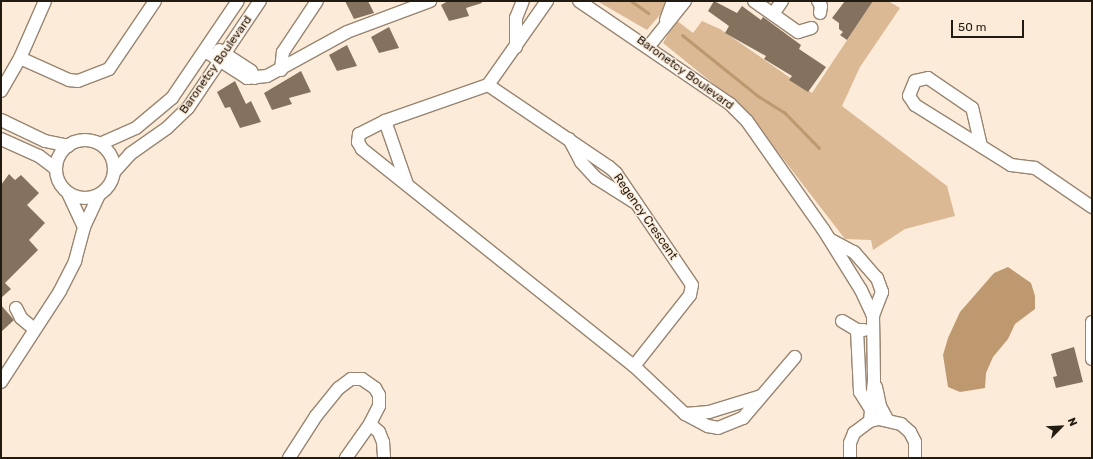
<!DOCTYPE html>
<html>
<head>
<meta charset="utf-8">
<style>
	body { margin:0 }
	#map { position:relative; width:1093px; height:459px; overflow:hidden; background:#fcebd9; font-family:Rubik,sans-serif }
	div>[style] { position:absolute }
	.green>* { inset:0; background:#dbb995 }
	.water>* { inset:0; background:#be9970 }
	.stream>* { height:3px; margin:-1.5px; padding:0 1.5px; transform-origin:1.5px; border-radius:1.5px; background:#be9970 }
	.building>* { inset:0; background:#85725e }
	.roads { filter:drop-shadow(1px 0 #988571) drop-shadow(-1px 0 #988571) drop-shadow(0 1px #988571) drop-shadow(0 -1px #988571) }
	.minor>* { height:12px; margin:-6px; padding:0 6px; transform-origin:6px; border-radius:6px; background:#fff }
	.minor>.ring { margin:-6px; padding:0; box-sizing:content-box; background:none; border:12px solid #fff; border-radius:50% }
	span { translate:-50% -50%; white-space:nowrap; text-align:center; line-height:1.15; -webkit-text-stroke:3px #fcebd9; paint-order:stroke }
	.street-label { font-size:12px; color:#221b12 }
	.frame { position:absolute; inset:0; border:2px solid #221b12; pointer-events:none }
	.north { position:absolute; left:1041px; top:407px; width:40px; height:40px; -webkit-text-stroke:3px #fcebd9; paint-order:stroke; rotate:66deg; font-size:11px; font-weight:700; line-height:16px; text-align:center; color:#221b12 }
	.north::after { content:''; display:block; margin:auto; width:14px; height:18px; background:#221b12; clip-path:polygon(50% 0,100% 100%,50% 72%,0 100%) }
	.scale { position:absolute; left:951px; top:20px; width:73px; height:18px; box-sizing:border-box; border:2px solid #221b12; border-top:0; padding-left:5px; font-size:12px; line-height:14px; white-space:nowrap; color:#221b12; -webkit-text-stroke:3px #fcebd9; paint-order:stroke }
</style>
</head>
<body>
<div id="map">
	<div class="green">
		<div style="clip-path:polygon(597px 1px,665px 1px,664px 10px,647px 30px)"></div>
		<div style="clip-path:polygon(873px 1px,888px 1px,900px 8px,860px 67px,842px 106px,947px 186px,955px 216px,905px 229px,873px 250px,871px 240px,845px 239px,760px 129px,736px 102px,663px 43px,676px 20px,693px 33px,702px 21px,720px 29px,812px 93px)"></div>
	</div>
	<div class="water">
		<div style="clip-path:polygon(1008px 267px,1031px 283px,1035px 296px,1035px 309px,1015px 324px,1008px 339px,993px 357px,986px 373px,985px 388px,960px 392px,948px 387px,943px 355px,948px 338px,960px 312px,994px 273px)"></div>
	</div>
	<div class="stream">
		<div style="left:631px;top:1px;width:21px;rotate:35deg"></div>
		<div style="left:682px;top:35px;width:97px;rotate:38.8deg"></div>
		<div style="left:758px;top:96px;width:31px;rotate:32deg"></div>
		<div style="left:784px;top:112px;width:50px;rotate:45.8deg"></div>
	</div>
	<div class="building">
		<div style="clip-path:polygon(345px 1px,368px 1px,374px 13px,354px 19px)"></div>
		<div style="clip-path:polygon(448px 1px,481px 1px,482px 3px,466px 8px,469px 16px,449px 21px,441px 5px)"></div>
		<div style="clip-path:polygon(714px 1px,737px 13px,742px 6px,761px 20px,763px 17px,801px 45px,799px 49px,826px 67px,808px 92px,789px 80px,792px 76px,764px 59px,766px 56px,725px 33px,729px 26px,708px 11px)"></div>
		<div style="clip-path:polygon(845px 1px,873px 1px,847px 40px,840px 35px,843px 32px,839px 29px,839px 23px,832px 18px)"></div>
		<div style="clip-path:polygon(389px 27px,399px 48px,379px 53px,371px 37px)"></div>
		<div style="clip-path:polygon(347px 45px,357px 66px,337px 71px,329px 55px)"></div>
		<div style="clip-path:polygon(301px 71px,311px 92px,289px 98px,292px 104px,272px 110px,264px 93px)"></div>
		<div style="clip-path:polygon(235px 81px,246px 104px,251px 101px,261px 122px,240px 128px,230px 107px,225px 108px,217px 92px)"></div>
		<div style="clip-path:polygon(9px 174px,15px 180px,21px 175px,39px 193px,27px 205px,45px 223px,29px 240px,38px 250px,5px 283px,11px 289px,1px 298px,1px 185px)"></div>
		<div style="clip-path:polygon(1px 305px,14px 320px,1px 332px)"></div>
		<div style="clip-path:polygon(1074px 347px,1083px 382px,1056px 388px,1053px 377px,1057px 376px,1051px 354px)"></div>
	</div>
	<div class="roads">
		<div class="minor">
			<div style="left:579px;top:1px;width:183px;rotate:34.3deg"></div>
			<div style="left:730px;top:104px;width:24px;rotate:45deg"></div>
			<div style="left:747px;top:121px;width:132px;rotate:54.9deg"></div>
			<div style="left:823px;top:229px;width:72px;rotate:58.1deg"></div>
			<div style="left:861px;top:290px;width:29px;rotate:65deg"></div>
			<div style="left:873px;top:316px;width:64px;rotate:89.1deg"></div>
			<div style="left:874px;top:380px;width:41px;rotate:95.6deg"></div>
			<div style="left:754px;top:1px;width:54px;rotate:35.2deg"></div>
			<div style="left:798px;top:32px;width:14px;rotate:-17deg"></div>
			<div style="left:818px;top:1px;width:6px;rotate:59deg"></div>
			<div style="left:821px;top:6px;width:7px;rotate:98deg"></div>
			<div style="left:773px;top:14px;width:16px;rotate:-55deg"></div>
			<div style="left:666px;top:20px;width:20px;rotate:-70deg"></div>
			<div style="left:649px;top:46px;width:58px;rotate:-51.3deg"></div>
			<div style="left:516px;top:47px;width:29px;rotate:-90deg"></div>
			<div style="left:516px;top:18px;width:18px;rotate:-68deg"></div>
			<div style="left:219px;top:50px;width:38px;rotate:33deg"></div>
			<div style="left:251px;top:71px;width:8px;rotate:60deg"></div>
			<div style="left:205px;top:51px;width:50px;rotate:32.7deg"></div>
			<div style="left:247px;top:78px;width:20px;rotate:-6deg"></div>
			<div style="left:267px;top:76px;width:91px;rotate:-28.8deg"></div>
			<div style="left:347px;top:32px;width:89px;rotate:-20.5deg"></div>
			<div style="left:20px;top:58px;width:54px;rotate:24.2deg"></div>
			<div style="left:69px;top:80px;width:9px;rotate:6deg"></div>
			<div style="left:78px;top:81px;width:33px;rotate:-21deg"></div>
			<div style="left:109px;top:69px;width:82px;rotate:-55.9deg"></div>
			<div style="left:281px;top:70px;width:18px;rotate:-84deg"></div>
			<div style="left:283px;top:52px;width:61px;rotate:-56.3deg"></div>
			<div style="left:488px;top:85px;width:103px;rotate:-54.9deg"></div>
			<div style="left:1px;top:91px;width:38px;rotate:-60deg"></div>
			<div style="left:20px;top:58px;width:62px;rotate:-66.3deg"></div>
			<div style="left:1px;top:120px;width:49px;rotate:25.5deg"></div>
			<div style="left:45px;top:141px;width:24px;rotate:12deg"></div>
			<div style="left:385px;top:121px;width:67px;rotate:70.8deg"></div>
			<div style="left:1px;top:139px;width:42px;rotate:24.1deg"></div>
			<div style="left:39px;top:156px;width:21px;rotate:37deg"></div>
			<div style="left:569px;top:139px;width:26px;rotate:62deg"></div>
			<div style="left:581px;top:162px;width:22px;rotate:47deg"></div>
			<div style="left:596px;top:178px;width:45px;rotate:32.3deg"></div>
			<div class="ring" style="left:56px;top:140px;width:46px;height:46px"></div>
			<div style="left:100px;top:144px;width:39px;rotate:-24deg"></div>
			<div style="left:136px;top:128px;width:47px;rotate:-39.8deg"></div>
			<div style="left:172px;top:98px;width:117px;rotate:-55.8deg"></div>
			<div style="left:981px;top:146px;width:39px;rotate:-103deg"></div>
			<div style="left:972px;top:108px;width:53px;rotate:-145.7deg"></div>
			<div style="left:928px;top:78px;width:13px;rotate:167deg"></div>
			<div style="left:915px;top:81px;width:16px;rotate:112deg"></div>
			<div style="left:909px;top:96px;width:11px;rotate:56deg"></div>
			<div style="left:915px;top:105px;width:113px;rotate:32deg"></div>
			<div style="left:1011px;top:165px;width:24px;rotate:7deg"></div>
			<div style="left:1035px;top:168px;width:69px;rotate:34.4deg"></div>
			<div style="left:114px;top:172px;width:24px;rotate:-48deg"></div>
			<div style="left:130px;top:154px;width:45px;rotate:-35.1deg"></div>
			<div style="left:167px;top:128px;width:29px;rotate:-44deg"></div>
			<div style="left:188px;top:108px;width:129px;rotate:-56.1deg"></div>
			<div style="left:68px;top:193px;width:38px;rotate:65deg"></div>
			<div style="left:831px;top:240px;width:26px;rotate:28deg"></div>
			<div style="left:854px;top:252px;width:35px;rotate:49deg"></div>
			<div style="left:877px;top:278px;width:15px;rotate:70deg"></div>
			<div style="left:882px;top:292px;width:26px;rotate:111deg"></div>
			<div style="left:16px;top:308px;width:11px;rotate:63deg"></div>
			<div style="left:21px;top:318px;width:17px;rotate:40deg"></div>
			<div style="left:842px;top:321px;width:17px;rotate:31deg"></div>
			<div style="left:857px;top:330px;width:7px"></div>
			<div style="left:1092px;top:322px;width:37px;rotate:90deg"></div>
			<div style="left:857px;top:330px;width:62px;rotate:87.2deg"></div>
			<div style="left:860px;top:392px;width:19px;rotate:58deg"></div>
			<div style="left:634px;top:366px;width:90px;rotate:-51.7deg"></div>
			<div style="left:690px;top:295px;width:10px;rotate:-79deg"></div>
			<div style="left:692px;top:285px;width:135px;rotate:-124.2deg"></div>
			<div style="left:616px;top:173px;width:9px;rotate:-139deg"></div>
			<div style="left:609px;top:167px;width:146px;rotate:-145.9deg"></div>
			<div style="left:488px;top:85px;width:109px;rotate:160.7deg"></div>
			<div style="left:385px;top:121px;width:29px;rotate:153deg"></div>
			<div style="left:359px;top:134px;width:8px;rotate:97deg"></div>
			<div style="left:358px;top:142px;width:8px;rotate:60deg"></div>
			<div style="left:362px;top:149px;width:348px;rotate:38.6deg"></div>
			<div style="left:634px;top:366px;width:70px;rotate:43.3deg"></div>
			<div style="left:685px;top:414px;width:26px;rotate:28deg"></div>
			<div style="left:708px;top:426px;width:10px;rotate:11deg"></div>
			<div style="left:718px;top:428px;width:27px;rotate:-22deg"></div>
			<div style="left:743px;top:418px;width:80px;rotate:-49.6deg"></div>
			<div style="left:1px;top:382px;width:108px;rotate:-57deg"></div>
			<div style="left:60px;top:291px;width:34px;rotate:-63deg"></div>
			<div style="left:75px;top:261px;width:35px;rotate:-75deg"></div>
			<div style="left:84px;top:227px;width:35px;rotate:-65deg"></div>
			<div style="left:876px;top:387px;width:19px;rotate:78deg"></div>
			<div style="left:880px;top:406px;width:15px;rotate:62deg"></div>
			<div style="left:685px;top:414px;width:24px;rotate:-5deg"></div>
			<div style="left:709px;top:412px;width:54px;rotate:-17.1deg"></div>
			<div style="left:370px;top:424px;width:12px;rotate:42deg"></div>
			<div style="left:379px;top:432px;width:11px;rotate:68deg"></div>
			<div style="left:383px;top:442px;width:16px;rotate:86deg"></div>
			<div style="left:289px;top:458px;width:50px;rotate:-57.3deg"></div>
			<div style="left:316px;top:416px;width:36px;rotate:-51deg"></div>
			<div style="left:339px;top:388px;width:15px;rotate:-37deg"></div>
			<div style="left:351px;top:379px;width:11px"></div>
			<div style="left:362px;top:379px;width:16px;rotate:35deg"></div>
			<div style="left:375px;top:388px;width:8px;rotate:60deg"></div>
			<div style="left:379px;top:395px;width:11px;rotate:90deg"></div>
			<div style="left:379px;top:406px;width:20px;rotate:117deg"></div>
			<div style="left:370px;top:424px;width:42px;rotate:125.2deg"></div>
			<div style="left:850px;top:458px;width:15px;rotate:-90deg"></div>
			<div style="left:850px;top:443px;width:11px;rotate:-68deg"></div>
			<div style="left:854px;top:433px;width:20px;rotate:-37deg"></div>
			<div style="left:870px;top:421px;width:9px;rotate:-13deg"></div>
			<div style="left:879px;top:419px;width:23px;rotate:13deg"></div>
			<div style="left:901px;top:424px;width:12px;rotate:42deg"></div>
			<div style="left:910px;top:432px;width:11px;rotate:63deg"></div>
			<div style="left:915px;top:442px;width:16px;rotate:90deg"></div>
		</div>
	</div>
	<div class="street-label">
		<span style="left:216px;top:65px;rotate:-55deg">Baronetcy Boulevard</span>
		<span style="left:685px;top:73px;rotate:36deg">Baronetcy Boulevard</span>
		<span style="left:645px;top:217px;rotate:55deg">Regency Crescent</span>
	</div>
	<div class="frame"></div>
	<div class="north">N</div>
	<div class="scale">50 m</div>
</div>
</body>
</html>
